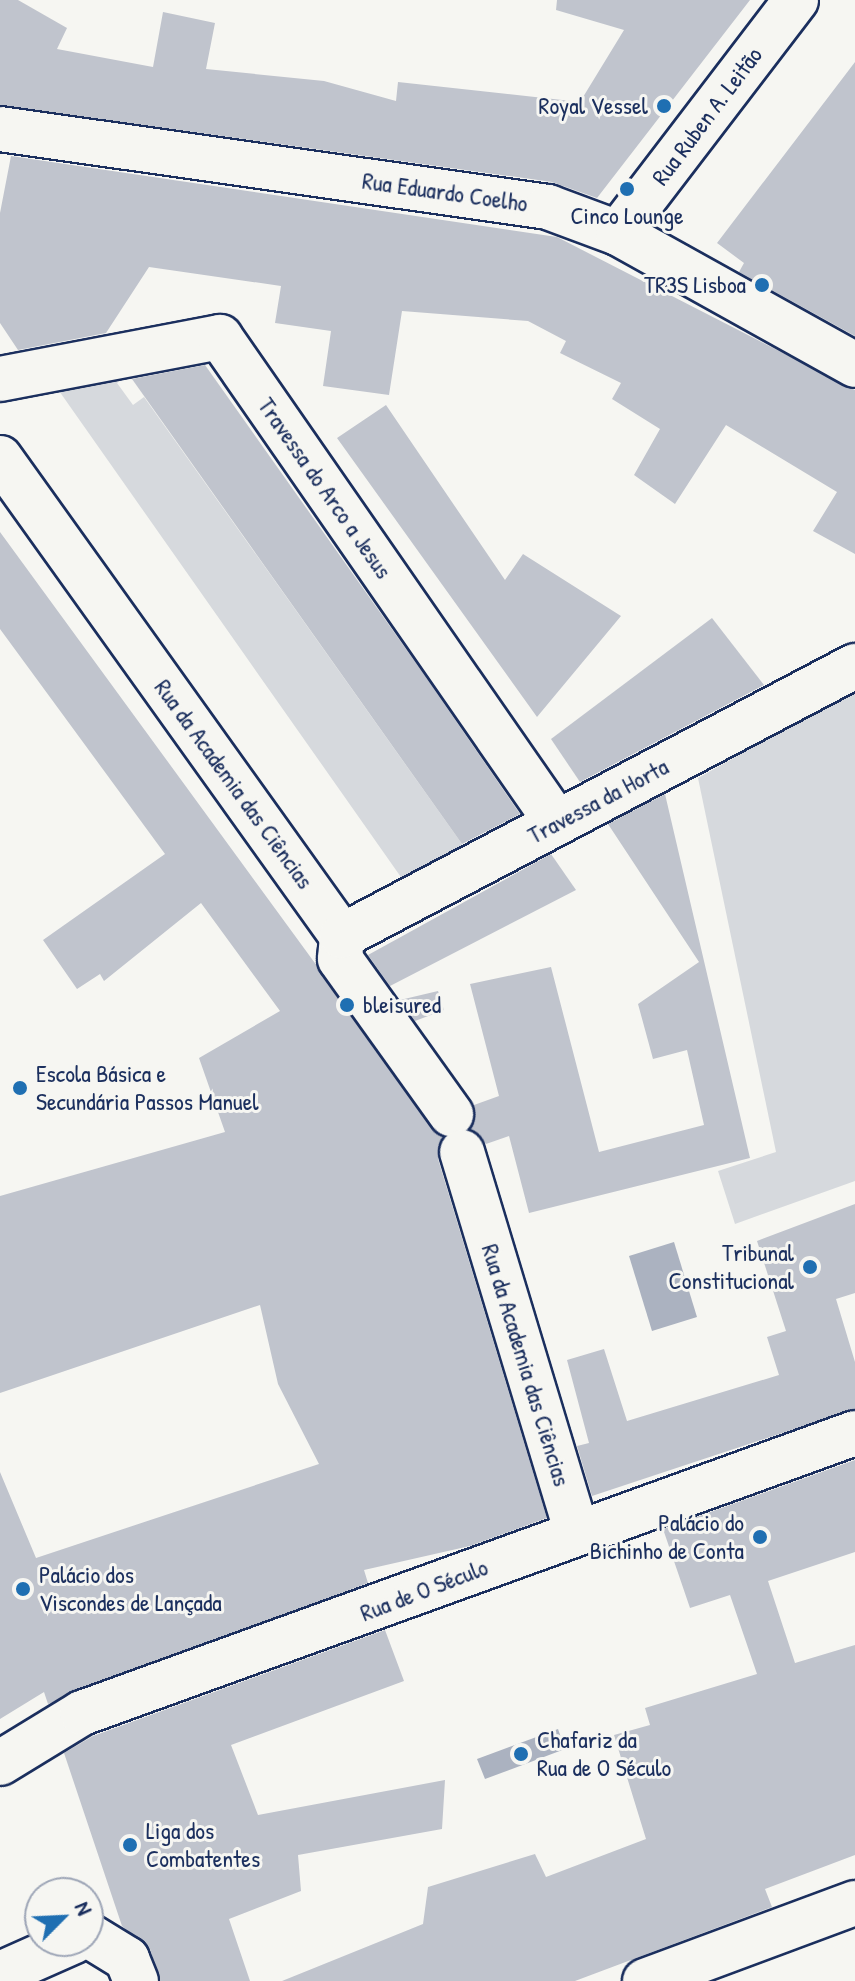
<!DOCTYPE html>
<html>
<head>
<meta charset="utf-8">
<style>
	body { margin:0 }
	#map { position:relative; width:855px; height:1981px; overflow:hidden; background:#f6f6f2; font-family:"Patrick Hand",sans-serif }
	div>[style] { position:absolute }
	.green>* { inset:0; background:#d6d9dd }
	.water>* { inset:0; background:#abb2c0 }
	.building>* { inset:0; background:#c0c4cd }
	.roads { filter:drop-shadow(2px 0 #1b2f5e) drop-shadow(-2px 0 #1b2f5e) drop-shadow(0 2px #1b2f5e) drop-shadow(0 -2px #1b2f5e) }
	.minor>* { height:44px; margin:-22px; padding:0 22px; transform-origin:22px; border-radius:22px; background:#f6f6f2 }
	.dots>* { width:22px; height:22px; translate:-50% -50%; box-sizing:border-box; border:4px solid #f6f6f2; border-radius:50% }
	span { translate:-50% -50%; white-space:nowrap; text-align:center; line-height:1.15; -webkit-text-stroke:6px #f6f6f2; paint-order:stroke }
	.poi-label { font-size:24px; color:#1b2f5e }
	.right { translate:-100% -50%; text-align:right }
	.left { translate:0 -50%; text-align:left }
	.street-label { font-size:24px; color:#1b2f5e }
	.north { position:absolute; left:24px; top:1877px; width:80px; height:80px; box-sizing:border-box; background:#f6f6f2; border:2px solid #9ea6b7; border-radius:50%; rotate:66deg; font-size:22px; font-weight:700; line-height:32px; text-align:center; color:#1b2f5e }
	.north::after { content:''; display:block; margin:auto; width:28px; height:36px; background:#1f6fb2; clip-path:polygon(50% 0,100% 100%,50% 72%,0 100%) }
</style>
</head>
<body>
<div id="map">
	<div class="green">
		<div style="clip-path:polygon(134px 370px,117px 383px,133px 405px,144px 397px,462px 844px,456px 854px,403px 880px,57px 388px)"></div>
		<div style="clip-path:polygon(855px 690px,855px 1181px,735px 1224px,718px 1171px,776px 1152px,698px 778px)"></div>
	</div>
	<div class="water">
		<div style="clip-path:polygon(674px 1242px,697px 1317px,652px 1331px,629px 1256px)"></div>
		<div style="clip-path:polygon(558px 1729px,565px 1749px,485px 1779px,477px 1759px)"></div>
	</div>
	<div class="building">
		<div style="clip-path:polygon(0 0,18px 0,67px 28px,57px 49px,153px 67px,163px 12px,215px 23px,206px 69px,324px 81px,396px 101px,398px 82px,580px 102px,624px 30px,556px 10px,557px 0,750px 0,597px 198px,552px 182px,0 105px)"></div>
		<div style="clip-path:polygon(855px 62px,855px 336px,739px 272px,744px 263px,717px 243px)"></div>
		<div style="clip-path:polygon(11px 156px,557px 237px,855px 390px,855px 554px,813px 531px,837px 492px,726px 425px,675px 504px,634px 475px,660px 429px,612px 399px,621px 383px,560px 353px,566px 341px,528px 321px,402px 311px,389px 395px,323px 386px,331px 331px,275px 323px,281px 286px,149px 267px,106px 333px,18px 350px,0 323px,0 213px)"></div>
		<div style="clip-path:polygon(205px 365px,423px 673px,520px 814px,462px 844px,132px 379px)"></div>
		<div style="clip-path:polygon(386px 405px,505px 580px,523px 554px,621px 616px,537px 717px,337px 438px)"></div>
		<div style="clip-path:polygon(0 532px,442px 1137px,438px 1159px,547px 1518px,470px 1546px,364px 1570px,368px 1583px,48px 1704px,44px 1692px,0 1719px,0 1472px,36px 1558px,319px 1464px,278px 1384px,260px 1305px,0 1393px,0 1196px,225px 1132px,199px 1058px,280px 1011px,201px 903px,104px 981px,100px 974px,77px 989px,43px 940px,165px 854px,0 629px)"></div>
		<div style="clip-path:polygon(712px 618px,764px 685px,580px 782px,551px 739px)"></div>
		<div style="clip-path:polygon(665px 794px,750px 1158px,529px 1213px,509px 1136px,486px 1144px,470px 1129px,474px 1105px,499px 1096px,470px 984px,551px 967px,599px 1152px,704px 1125px,687px 1050px,653px 1059px,638px 1004px,699px 962px,608px 824px)"></div>
		<div style="clip-path:polygon(551px 854px,576px 890px,390px 986px,368px 955px)"></div>
		<div style="clip-path:polygon(438px 991px,444px 1010px,415px 1021px,400px 1000px)"></div>
		<div style="clip-path:polygon(855px 1204px,855px 1293px,836px 1299px,855px 1362px,855px 1409px,592px 1496px,577px 1446px,589px 1443px,567px 1360px,604px 1349px,627px 1421px,779px 1375px,767px 1337px,786px 1331px,757px 1241px)"></div>
		<div style="clip-path:polygon(855px 1460px,855px 1552px,768px 1581px,795px 1663px,855px 1645px,855px 1855px,765px 1889px,772px 1907px,575px 1981px,282px 1981px,423px 1924px,428px 1887px,535px 1854px,546px 1877px,646px 1839px,614px 1735px,650px 1725px,645px 1708px,757px 1674px,730px 1595px,690px 1608px,663px 1529px)"></div>
		<div style="clip-path:polygon(385px 1630px,404px 1681px,231px 1745px,258px 1815px,445px 1780px,442px 1829px,298px 1855px,301px 1891px,229px 1919px,250px 1981px,160px 1981px,150px 1949px,122px 1926px,64px 1753px,93px 1736px)"></div>
	</div>
	<div class="roads">
		<div class="minor">
			<div style="left:0;top:129px;width:554px;rotate:8.1deg"></div>
			<div style="left:548px;top:207px;width:75px;rotate:20.4deg"></div>
			<div style="left:618px;top:233px;width:271px;rotate:29.1deg"></div>
			<div style="left:618px;top:233px;width:293px;rotate:-52.6deg"></div>
			<div style="left:0;top:379px;width:224px;rotate:-10.8deg"></div>
			<div style="left:220px;top:337px;width:591px;rotate:55.26deg"></div>
			<div style="left:0;top:458px;width:588px;rotate:54.42deg"></div>
			<div style="left:342px;top:936px;width:23px;rotate:95deg"></div>
			<div style="left:340px;top:959px;width:191px;rotate:54.4deg"></div>
			<div style="left:342px;top:936px;width:580px;rotate:-27.76deg"></div>
			<div style="left:462px;top:1152px;width:397px;rotate:73.2deg"></div>
			<div style="left:0;top:1763px;width:96px;rotate:-31.4deg"></div>
			<div style="left:82px;top:1713px;width:822px;rotate:-19.91deg"></div>
			<div style="left:88px;top:1935px;width:46px;rotate:31.6deg"></div>
			<div style="left:127px;top:1959px;width:24px;rotate:68deg"></div>
			<div style="left:0;top:1974px;width:81px;rotate:-24deg"></div>
			<div style="left:645px;top:1981px;width:224px;rotate:-20.4deg"></div>
		</div>
	</div>
	<div class="dots">
		<div style="left:664px;top:106px;background:#1f6fb2"></div>
		<div style="left:627px;top:189px;background:#1f6fb2"></div>
		<div style="left:762px;top:285px;background:#1f6fb2"></div>
		<div style="left:347px;top:1005px;background:#1f6fb2"></div>
		<div style="left:20px;top:1088px;background:#1f6fb2"></div>
		<div style="left:810px;top:1267px;background:#1f6fb2"></div>
		<div style="left:760px;top:1537px;background:#1f6fb2"></div>
		<div style="left:23px;top:1589px;background:#1f6fb2"></div>
		<div style="left:521px;top:1754px;background:#1f6fb2"></div>
		<div style="left:130px;top:1845px;background:#1f6fb2"></div>
	</div>
	<div class="poi-label">
		<span class="right" style="left:648px;top:106px">Royal Vessel</span>
		<span style="left:627px;top:216px">Cinco Lounge</span>
		<span class="right" style="left:746px;top:285px">TR3S Lisboa</span>
		<span class="left" style="left:363px;top:1005px">bleisured</span>
		<span class="left" style="left:36px;top:1088px">Escola Básica e<br>Secundária Passos Manuel</span>
		<span class="right" style="left:794px;top:1267px">Tribunal<br>Constitucional</span>
		<span class="right" style="left:744px;top:1537px">Palácio do<br>Bichinho de Conta</span>
		<span class="left" style="left:39px;top:1589px">Palácio dos<br>Viscondes de Lançada</span>
		<span class="left" style="left:537px;top:1754px">Chafariz da<br>Rua de O Século</span>
		<span class="left" style="left:146px;top:1845px">Liga dos<br>Combatentes</span>
	</div>
	<div class="street-label">
		<span style="left:707px;top:116px;rotate:-53deg">Rua Ruben A. Leitão</span>
		<span style="left:445px;top:192px;rotate:8deg">Rua Eduardo Coelho</span>
		<span style="left:325px;top:488px;rotate:55deg">Travessa do Arco a Jesus</span>
		<span style="left:234px;top:784px;rotate:54deg">Rua da Academia das Ciências</span>
		<span style="left:598px;top:801px;rotate:-28deg">Travessa da Horta</span>
		<span style="left:526px;top:1365px;rotate:73deg">Rua da Academia das Ciências</span>
		<span style="left:424px;top:1590px;rotate:-21deg">Rua de O Século</span>
	</div>
	<div class="north">N</div>
</div>
</body>
</html>
